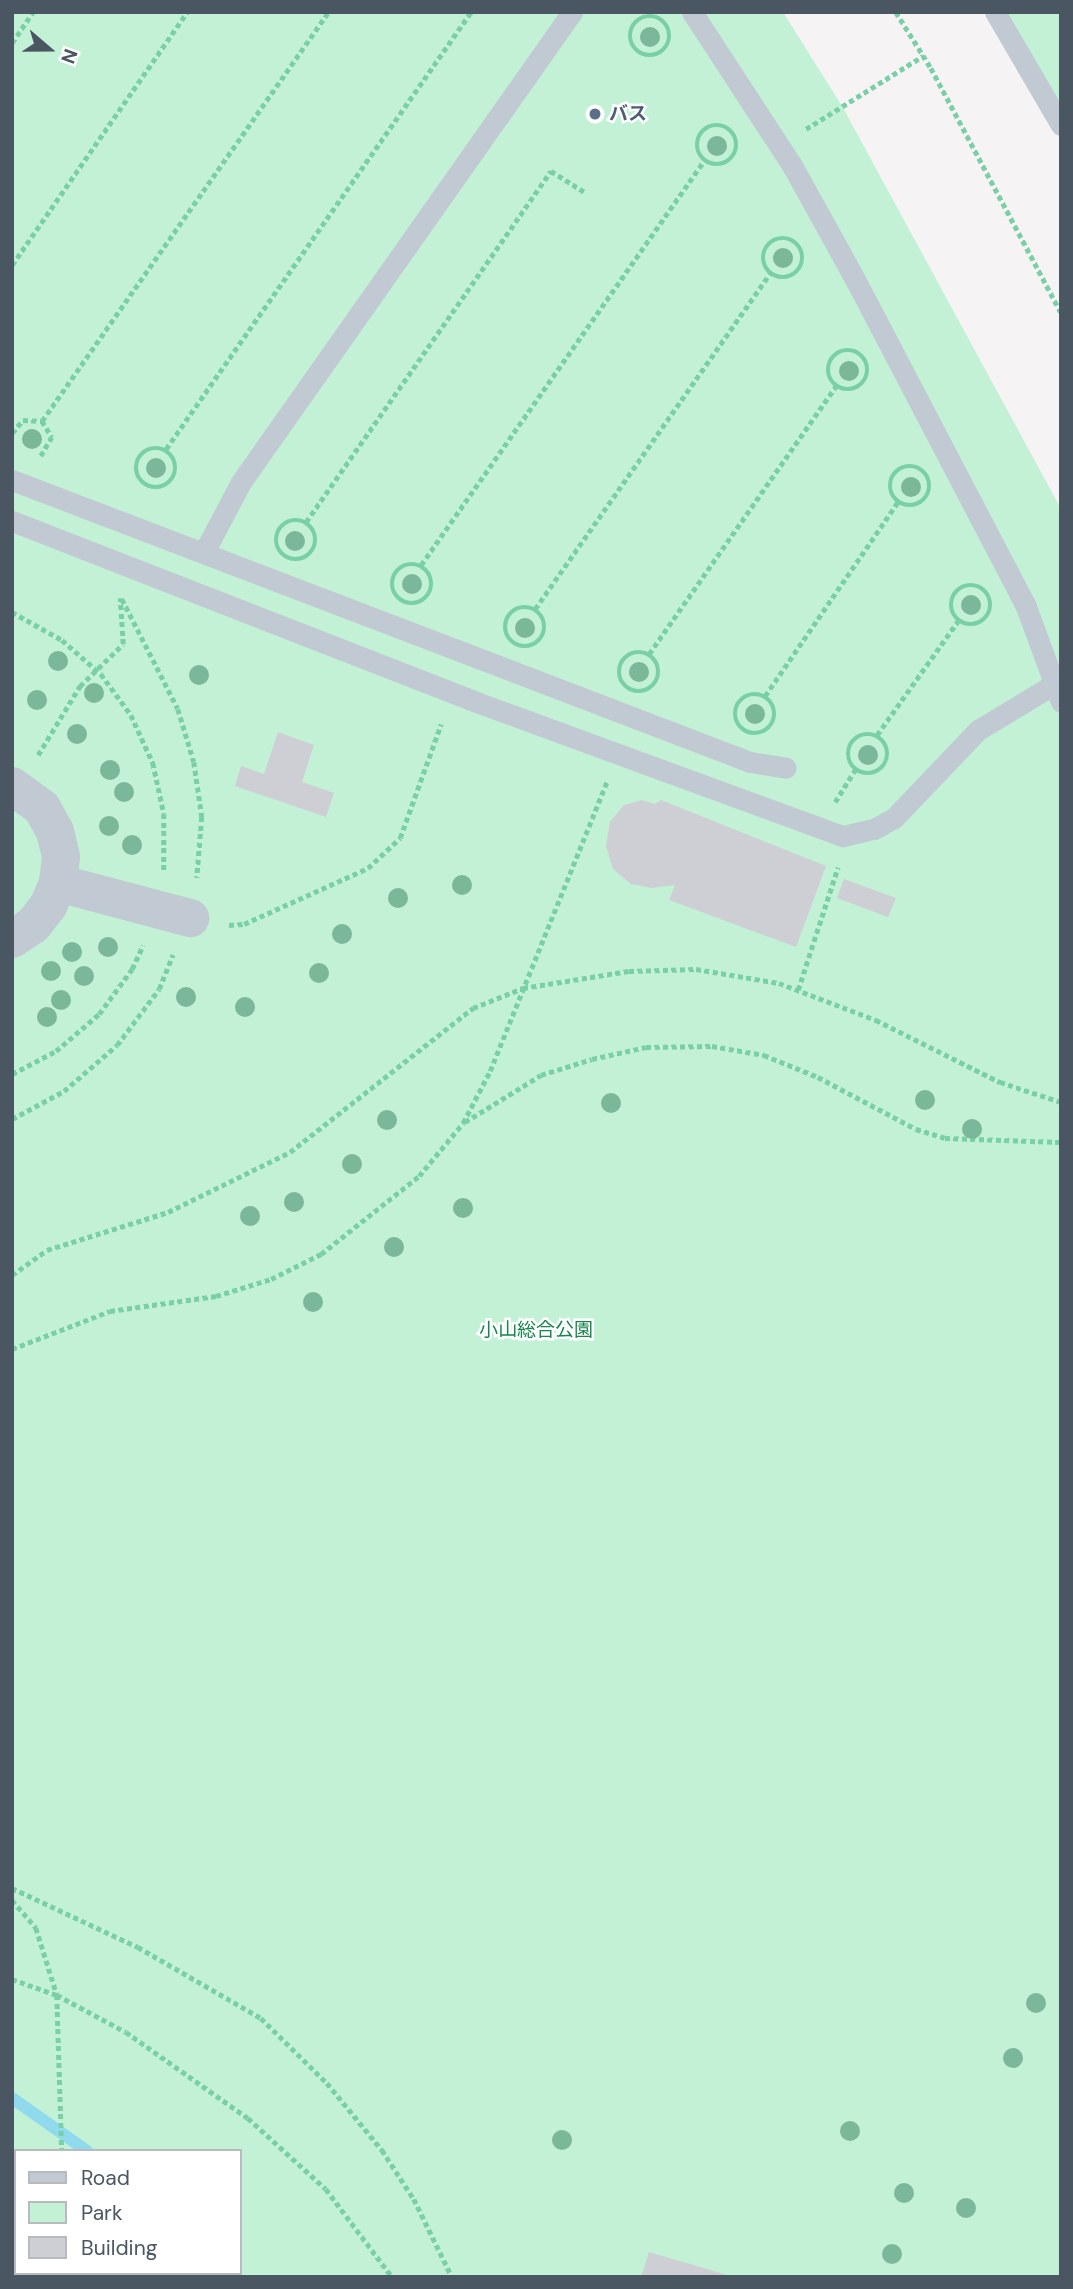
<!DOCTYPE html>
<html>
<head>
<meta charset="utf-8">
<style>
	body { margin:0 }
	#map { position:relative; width:1073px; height:2289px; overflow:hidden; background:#f5f3f3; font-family:"DM Sans","Noto Sans JP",sans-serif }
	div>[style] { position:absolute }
	.green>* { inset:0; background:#c3f1d5 }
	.stream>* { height:12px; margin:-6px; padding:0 6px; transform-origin:6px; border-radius:6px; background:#90daee }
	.building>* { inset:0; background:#cdcfd5 }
	.path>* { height:4.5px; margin-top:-2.25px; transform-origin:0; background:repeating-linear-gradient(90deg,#7ad0a6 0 5px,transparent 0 8.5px) }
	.path>.ring { margin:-2.25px; padding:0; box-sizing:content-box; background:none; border:4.5px solid #7ad0a6; border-radius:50% }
	.lane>* { height:21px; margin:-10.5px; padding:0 10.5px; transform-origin:10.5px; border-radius:10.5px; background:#c1cad2 }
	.street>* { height:38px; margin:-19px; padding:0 19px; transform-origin:19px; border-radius:19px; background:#c1cad2 }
	.trees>* { width:20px; height:20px; margin:-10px; border-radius:50%; background:#7bb799 }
	.dots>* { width:19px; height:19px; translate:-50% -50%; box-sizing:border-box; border:4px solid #fff; border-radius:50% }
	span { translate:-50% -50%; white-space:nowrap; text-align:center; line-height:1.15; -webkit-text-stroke:5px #fff; paint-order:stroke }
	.service-label { font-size:19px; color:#4e5e75; font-weight:700 }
	.left { translate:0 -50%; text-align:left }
	.park-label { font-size:19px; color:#17864f }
	.frame { position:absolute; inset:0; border:14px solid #4a5661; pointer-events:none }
	.legend { position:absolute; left:14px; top:2149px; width:228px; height:126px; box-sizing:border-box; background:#fff; border:2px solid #b7bbc0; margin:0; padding:9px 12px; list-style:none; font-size:21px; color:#4a5661 }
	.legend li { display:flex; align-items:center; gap:14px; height:35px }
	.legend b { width:35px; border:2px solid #b7bbc0 }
	.north { position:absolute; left:14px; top:14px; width:70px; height:70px; -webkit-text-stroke:5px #fff; paint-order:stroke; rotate:110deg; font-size:19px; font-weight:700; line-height:28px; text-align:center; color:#4a5661 }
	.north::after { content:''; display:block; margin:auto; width:24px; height:32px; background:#4a5661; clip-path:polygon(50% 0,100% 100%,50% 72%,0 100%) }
</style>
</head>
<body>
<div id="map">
	<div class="green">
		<div style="clip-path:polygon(evenodd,12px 12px,783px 12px,842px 106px,1061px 509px,1061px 2277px,12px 2277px,12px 12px,16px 2151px,240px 2151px,240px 2273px,16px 2273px,16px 2151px)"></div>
		<div style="clip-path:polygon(990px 12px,1061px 12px,1061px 128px)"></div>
	</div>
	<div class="stream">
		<div style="left:12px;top:2098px;width:92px;rotate:35.2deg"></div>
		<div style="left:230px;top:2273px;width:6px;rotate:45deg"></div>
	</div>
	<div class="building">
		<div style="clip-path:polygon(278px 732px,314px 745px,302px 782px,334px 793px,326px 817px,235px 786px,241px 766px,264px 774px)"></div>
		<div style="clip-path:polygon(642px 800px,655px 804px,661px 800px,826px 866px,796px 947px,669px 900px,675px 885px,652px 888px,631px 884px,613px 869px,606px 846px,610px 822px,624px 805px)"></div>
		<div style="clip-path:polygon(844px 879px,896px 898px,888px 917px,837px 898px)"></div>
		<div style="clip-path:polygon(649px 2252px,724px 2274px,724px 2277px,641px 2277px)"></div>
	</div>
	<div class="path">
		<div style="left:896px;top:12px;width:66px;rotate:58deg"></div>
		<div style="left:931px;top:68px;width:276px;rotate:62deg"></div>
		<div class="ring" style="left:630px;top:16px;width:35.5px;height:35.5px"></div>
		<div style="left:12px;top:43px;width:37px;rotate:-56deg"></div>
		<div class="ring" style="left:697px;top:125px;width:35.5px;height:35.5px"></div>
		<div style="left:806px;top:129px;width:138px;rotate:-32deg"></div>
		<div class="ring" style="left:763px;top:238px;width:35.5px;height:35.5px"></div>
		<div style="left:12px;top:265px;width:308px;rotate:-55.3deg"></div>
		<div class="ring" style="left:828px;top:350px;width:35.5px;height:35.5px"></div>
		<div style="left:42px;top:421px;width:499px;rotate:-55deg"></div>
		<div style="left:12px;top:433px;width:17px;rotate:-50deg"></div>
		<div style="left:23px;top:420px;width:19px;rotate:3deg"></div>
		<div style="left:42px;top:421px;width:19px;rotate:58deg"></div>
		<div style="left:52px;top:437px;width:22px;rotate:120deg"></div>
		<div class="ring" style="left:136px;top:448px;width:35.5px;height:35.5px"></div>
		<div style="left:166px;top:449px;width:533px;rotate:-55.09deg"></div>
		<div class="ring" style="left:890px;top:466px;width:35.5px;height:35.5px"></div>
		<div class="ring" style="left:276px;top:520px;width:35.5px;height:35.5px"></div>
		<div style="left:306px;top:522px;width:428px;rotate:-55.1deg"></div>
		<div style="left:551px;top:171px;width:39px;rotate:32deg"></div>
		<div class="ring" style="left:392px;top:564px;width:35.5px;height:35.5px"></div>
		<div style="left:421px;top:565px;width:493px;rotate:-55deg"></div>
		<div class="ring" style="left:951px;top:585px;width:35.5px;height:35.5px"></div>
		<div style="left:122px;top:599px;width:123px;rotate:63deg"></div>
		<div style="left:178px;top:709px;width:55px;rotate:73.2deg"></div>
		<div style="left:194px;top:762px;width:56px;rotate:81.7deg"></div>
		<div style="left:202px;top:817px;width:61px;rotate:94.7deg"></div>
		<div class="ring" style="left:505px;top:607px;width:35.5px;height:35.5px"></div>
		<div style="left:535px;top:609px;width:409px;rotate:-55deg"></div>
		<div style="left:12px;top:612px;width:57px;rotate:29.2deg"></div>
		<div style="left:62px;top:640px;width:52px;rotate:41.1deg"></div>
		<div style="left:101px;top:674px;width:51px;rotate:53.8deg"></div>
		<div style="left:131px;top:715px;width:53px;rotate:65.4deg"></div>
		<div style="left:153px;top:763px;width:52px;rotate:77.8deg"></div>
		<div style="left:164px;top:814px;width:56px;rotate:90deg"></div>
		<div class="ring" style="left:619px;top:652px;width:35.5px;height:35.5px"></div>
		<div style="left:649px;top:654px;width:327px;rotate:-55.1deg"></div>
		<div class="ring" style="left:735px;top:694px;width:35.5px;height:35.5px"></div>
		<div style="left:765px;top:696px;width:235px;rotate:-55.6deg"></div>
		<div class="ring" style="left:848px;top:734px;width:35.5px;height:35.5px"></div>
		<div style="left:877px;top:735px;width:140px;rotate:-54.6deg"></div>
		<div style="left:38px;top:755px;width:81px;rotate:-58.7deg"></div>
		<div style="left:80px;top:686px;width:60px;rotate:-44.3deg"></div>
		<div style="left:123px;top:644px;width:46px;rotate:-93.7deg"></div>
		<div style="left:835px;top:802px;width:38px;rotate:-58deg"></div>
		<div style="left:229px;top:925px;width:15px;rotate:-4deg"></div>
		<div style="left:244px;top:924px;width:136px;rotate:-24.3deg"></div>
		<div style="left:368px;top:868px;width:44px;rotate:-43.2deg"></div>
		<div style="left:400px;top:838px;width:121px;rotate:-70.2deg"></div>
		<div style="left:798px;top:990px;width:129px;rotate:-72deg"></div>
		<div style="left:12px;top:1074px;width:50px;rotate:-27.6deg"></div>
		<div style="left:56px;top:1051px;width:57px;rotate:-40.7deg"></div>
		<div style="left:99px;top:1014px;width:56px;rotate:-53.7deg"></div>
		<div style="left:132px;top:969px;width:26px;rotate:-65deg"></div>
		<div style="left:12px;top:1119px;width:59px;rotate:-28.3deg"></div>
		<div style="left:64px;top:1091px;width:70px;rotate:-41deg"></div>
		<div style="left:117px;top:1045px;width:70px;rotate:-53.1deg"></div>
		<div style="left:159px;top:989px;width:37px;rotate:-68deg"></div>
		<div style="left:465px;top:1122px;width:89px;rotate:-31.7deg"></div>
		<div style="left:541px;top:1075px;width:53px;rotate:-17.4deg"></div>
		<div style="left:592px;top:1059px;width:55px;rotate:-12.5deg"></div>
		<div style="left:646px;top:1047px;width:66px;rotate:-0.9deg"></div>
		<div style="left:712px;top:1046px;width:53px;rotate:9.8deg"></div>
		<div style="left:764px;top:1055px;width:58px;rotate:22.2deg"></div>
		<div style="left:818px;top:1077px;width:111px;rotate:28deg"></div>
		<div style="left:916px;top:1129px;width:30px;rotate:17deg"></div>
		<div style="left:945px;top:1138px;width:116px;rotate:2deg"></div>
		<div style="left:12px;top:1275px;width:43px;rotate:-35.5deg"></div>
		<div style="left:47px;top:1250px;width:127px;rotate:-17.4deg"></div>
		<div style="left:168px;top:1212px;width:136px;rotate:-26.2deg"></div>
		<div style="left:290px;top:1152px;width:233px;rotate:-38.2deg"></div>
		<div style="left:473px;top:1008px;width:54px;rotate:-21.8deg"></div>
		<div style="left:523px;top:988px;width:107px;rotate:-9.1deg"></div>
		<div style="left:629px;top:971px;width:67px;rotate:-1.7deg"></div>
		<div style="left:696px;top:969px;width:84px;rotate:9.6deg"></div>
		<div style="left:779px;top:983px;width:104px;rotate:20.9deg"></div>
		<div style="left:876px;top:1020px;width:139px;rotate:26.6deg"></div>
		<div style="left:1000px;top:1082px;width:64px;rotate:18.2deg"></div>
		<div style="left:12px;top:1349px;width:105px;rotate:-21.2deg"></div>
		<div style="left:110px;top:1311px;width:107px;rotate:-8.1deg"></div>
		<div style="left:216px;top:1296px;width:58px;rotate:-17.2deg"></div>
		<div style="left:271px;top:1279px;width:56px;rotate:-26.6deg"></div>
		<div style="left:321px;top:1254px;width:125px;rotate:-38.5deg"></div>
		<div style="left:419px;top:1176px;width:69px;rotate:-50.3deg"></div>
		<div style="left:463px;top:1123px;width:59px;rotate:-62.6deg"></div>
		<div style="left:490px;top:1071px;width:313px;rotate:-68deg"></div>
		<div style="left:12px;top:1888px;width:139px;rotate:25.1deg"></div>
		<div style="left:138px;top:1947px;width:142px;rotate:30deg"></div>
		<div style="left:261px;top:2018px;width:93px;rotate:44.6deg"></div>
		<div style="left:327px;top:2083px;width:87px;rotate:50.6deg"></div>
		<div style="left:382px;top:2150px;width:59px;rotate:56.9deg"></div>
		<div style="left:414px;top:2199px;width:87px;rotate:64deg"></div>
		<div style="left:12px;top:1900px;width:37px;rotate:49deg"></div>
		<div style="left:36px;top:1928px;width:70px;rotate:72.6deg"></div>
		<div style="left:57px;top:1995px;width:156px;rotate:88.2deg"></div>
		<div style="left:12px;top:1979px;width:48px;rotate:19.6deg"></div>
		<div style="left:57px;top:1995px;width:78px;rotate:28.2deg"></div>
		<div style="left:126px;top:2032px;width:149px;rotate:35.2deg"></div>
		<div style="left:248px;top:2118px;width:105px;rotate:42.3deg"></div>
		<div style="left:326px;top:2189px;width:110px;rotate:53.1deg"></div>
		<div style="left:103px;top:2273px;width:4px;rotate:76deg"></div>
	</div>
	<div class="lane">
		<div style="left:692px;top:12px;width:185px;rotate:56.9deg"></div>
		<div style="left:793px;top:167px;width:132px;rotate:61.1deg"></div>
		<div style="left:857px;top:283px;width:362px;rotate:62.4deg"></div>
		<div style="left:1025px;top:604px;width:104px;rotate:69.8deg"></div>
		<div style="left:995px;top:12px;width:131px;rotate:59.7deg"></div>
		<div style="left:12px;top:480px;width:790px;rotate:20.91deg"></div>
		<div style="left:750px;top:762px;width:36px;rotate:9deg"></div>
		<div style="left:12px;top:521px;width:501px;rotate:21.29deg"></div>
		<div style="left:479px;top:703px;width:388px;rotate:20.1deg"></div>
		<div style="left:843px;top:836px;width:32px;rotate:-13deg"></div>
		<div style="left:874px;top:829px;width:23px;rotate:-29deg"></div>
		<div style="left:894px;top:818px;width:122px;rotate:-46.3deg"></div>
		<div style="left:978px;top:730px;width:85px;rotate:-31.1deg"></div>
		<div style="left:204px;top:552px;width:79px;rotate:-62.1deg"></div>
		<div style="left:241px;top:482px;width:575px;rotate:-54.84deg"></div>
	</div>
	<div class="street">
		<div style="left:12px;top:786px;width:37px;rotate:36deg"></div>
		<div style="left:42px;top:808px;width:26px;rotate:61deg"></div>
		<div style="left:55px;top:831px;width:27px;rotate:77deg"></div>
		<div style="left:61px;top:857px;width:26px;rotate:97deg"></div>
		<div style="left:58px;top:883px;width:25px;rotate:113deg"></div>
		<div style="left:48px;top:906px;width:24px;rotate:128deg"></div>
		<div style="left:33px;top:925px;width:25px;rotate:146deg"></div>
		<div style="left:58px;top:883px;width:137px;rotate:14.9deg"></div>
	</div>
	<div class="trees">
		<div style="left:650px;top:37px"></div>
		<div style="left:717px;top:146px"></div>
		<div style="left:783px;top:258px"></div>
		<div style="left:849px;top:371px"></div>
		<div style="left:32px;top:439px"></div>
		<div style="left:156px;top:468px"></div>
		<div style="left:911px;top:487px"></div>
		<div style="left:295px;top:541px"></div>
		<div style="left:412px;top:584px"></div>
		<div style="left:971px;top:605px"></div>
		<div style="left:525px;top:628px"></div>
		<div style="left:58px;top:661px"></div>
		<div style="left:639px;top:672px"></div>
		<div style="left:199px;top:675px"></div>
		<div style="left:94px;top:693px"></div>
		<div style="left:37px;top:700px"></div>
		<div style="left:755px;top:714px"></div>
		<div style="left:77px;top:734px"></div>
		<div style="left:868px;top:755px"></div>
		<div style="left:110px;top:770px"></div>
		<div style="left:124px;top:792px"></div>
		<div style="left:109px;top:826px"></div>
		<div style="left:132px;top:845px"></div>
		<div style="left:462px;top:885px"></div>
		<div style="left:398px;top:898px"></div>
		<div style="left:342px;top:934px"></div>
		<div style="left:108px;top:947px"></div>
		<div style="left:72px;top:952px"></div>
		<div style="left:51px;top:971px"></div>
		<div style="left:319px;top:973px"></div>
		<div style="left:84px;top:976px"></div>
		<div style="left:186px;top:997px"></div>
		<div style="left:61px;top:1000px"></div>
		<div style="left:245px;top:1007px"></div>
		<div style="left:47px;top:1017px"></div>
		<div style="left:925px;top:1100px"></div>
		<div style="left:611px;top:1103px"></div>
		<div style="left:387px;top:1120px"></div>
		<div style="left:972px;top:1129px"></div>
		<div style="left:352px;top:1164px"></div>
		<div style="left:294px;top:1202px"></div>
		<div style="left:463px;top:1208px"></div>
		<div style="left:250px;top:1216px"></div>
		<div style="left:394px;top:1247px"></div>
		<div style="left:313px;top:1302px"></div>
		<div style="left:1036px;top:2003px"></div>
		<div style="left:1013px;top:2058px"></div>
		<div style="left:850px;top:2131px"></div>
		<div style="left:562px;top:2140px"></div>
		<div style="left:904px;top:2193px"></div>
		<div style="left:966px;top:2208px"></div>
		<div style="left:892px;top:2254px"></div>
	</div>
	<div class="dots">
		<div style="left:595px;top:114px;background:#5c6f8a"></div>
	</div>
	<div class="service-label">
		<span class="left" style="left:609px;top:114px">バス</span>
	</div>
	<div class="park-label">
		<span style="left:536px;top:1330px">小山総合公園</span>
	</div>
	<div class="frame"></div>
	<ul class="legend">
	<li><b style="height:9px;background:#c1cad2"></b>Road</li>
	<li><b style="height:19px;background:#c3f1d5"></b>Park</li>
	<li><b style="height:19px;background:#cdcfd5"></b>Building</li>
	</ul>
	<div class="north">N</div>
</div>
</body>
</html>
